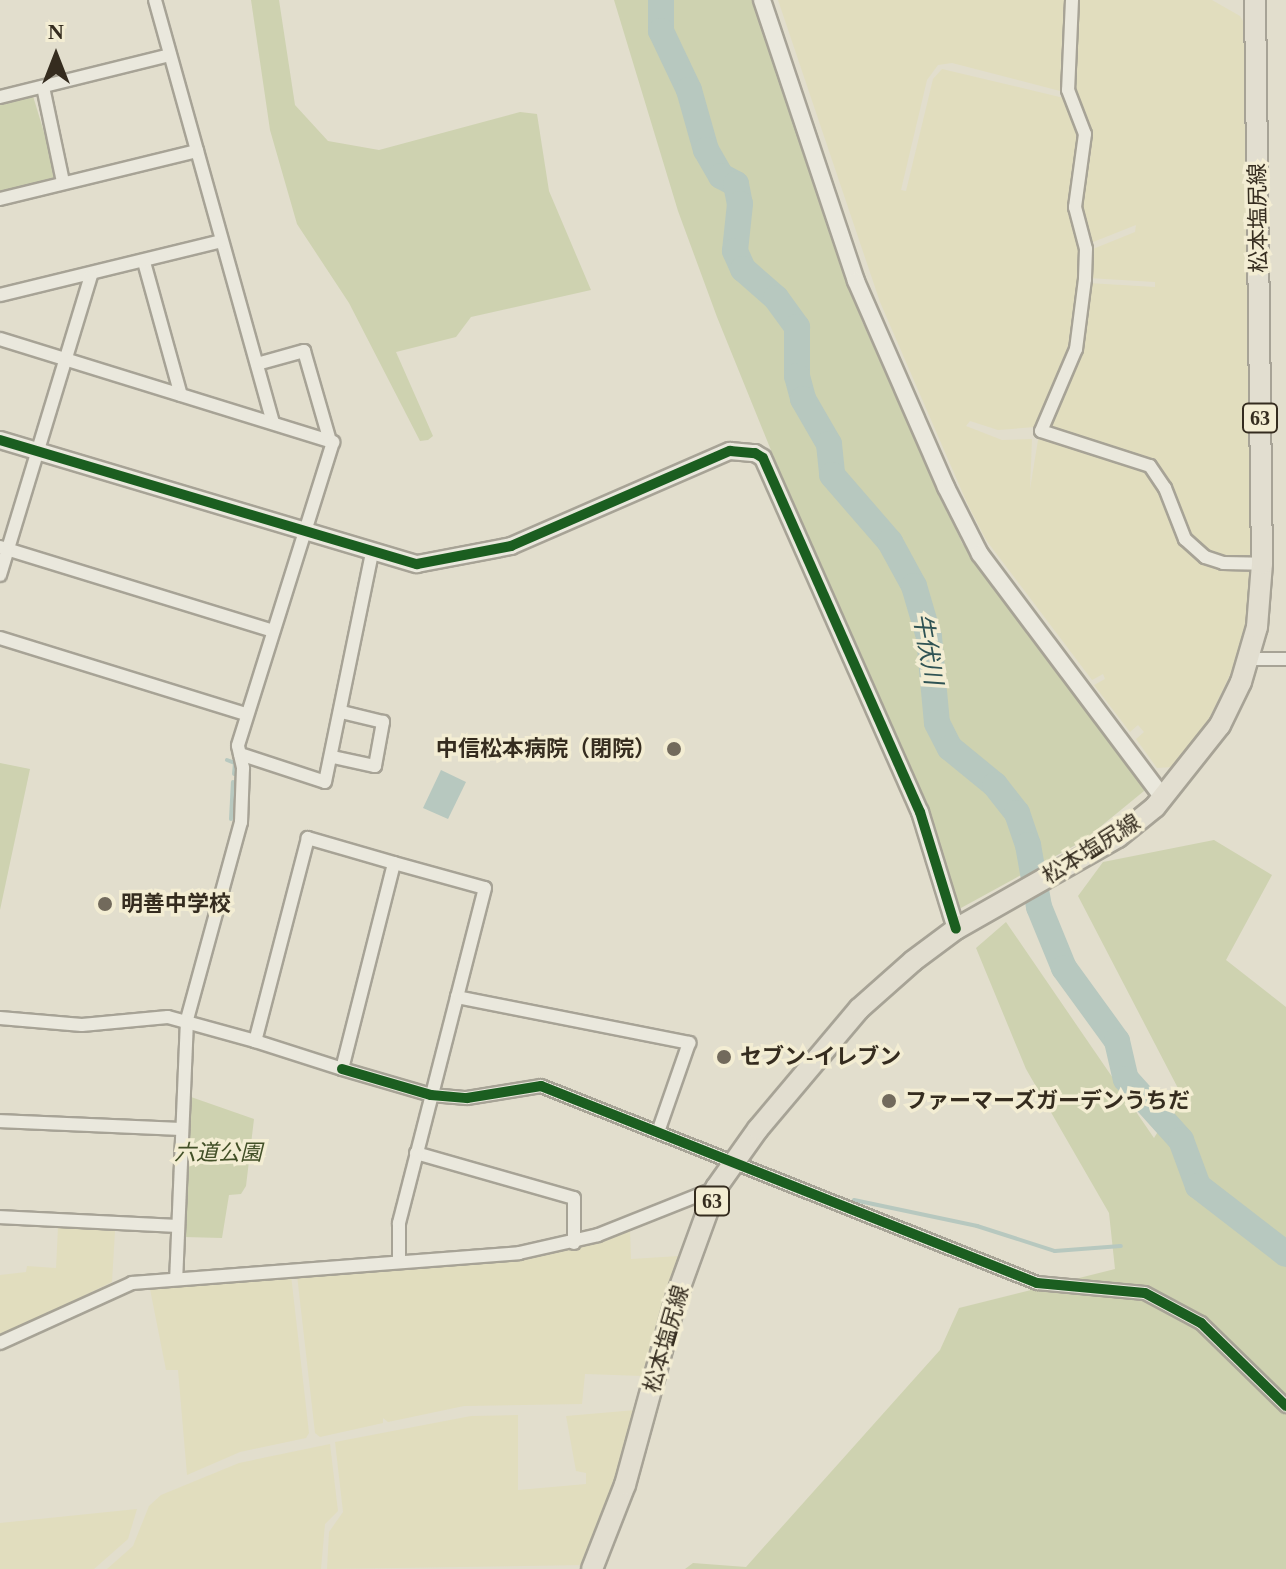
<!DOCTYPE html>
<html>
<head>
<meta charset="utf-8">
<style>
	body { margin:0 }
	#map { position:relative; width:1286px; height:1569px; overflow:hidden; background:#e2decd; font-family:"Times New Roman","Noto Sans JP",serif }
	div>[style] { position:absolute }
	.farmland>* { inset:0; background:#e1ddbe }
	.green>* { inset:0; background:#ced2b0 }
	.water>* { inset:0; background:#b7c8bf }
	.stream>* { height:4px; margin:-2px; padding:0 2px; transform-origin:2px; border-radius:2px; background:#b7c8bf }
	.river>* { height:26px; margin:-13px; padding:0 13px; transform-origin:13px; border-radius:13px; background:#b7c8bf }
	.roads { filter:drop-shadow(2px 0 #a7a396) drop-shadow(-2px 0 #a7a396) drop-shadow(0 2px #a7a396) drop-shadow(0 -2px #a7a396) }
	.minor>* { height:12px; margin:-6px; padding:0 6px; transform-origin:6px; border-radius:6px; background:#eae8dd }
	.tertiary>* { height:16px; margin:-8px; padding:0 8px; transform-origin:8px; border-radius:8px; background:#eae8dd }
	.primary>* { height:20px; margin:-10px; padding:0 10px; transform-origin:10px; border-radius:10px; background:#e2ded0 }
	.cycleway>* { height:10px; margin:-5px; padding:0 5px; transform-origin:5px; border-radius:5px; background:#1b5e20 }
	.dots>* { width:22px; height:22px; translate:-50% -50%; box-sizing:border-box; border:4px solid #f3edd3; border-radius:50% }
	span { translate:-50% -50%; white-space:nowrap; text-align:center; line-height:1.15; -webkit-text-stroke:7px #f3edd3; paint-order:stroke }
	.shield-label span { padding:2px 6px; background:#f3edd3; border:2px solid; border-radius:6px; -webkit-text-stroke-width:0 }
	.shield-label { font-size:20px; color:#352c1f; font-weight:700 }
	.street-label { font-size:22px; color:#352c1f }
	.poi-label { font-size:22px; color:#352c1f; font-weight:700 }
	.right { translate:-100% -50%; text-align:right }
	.left { translate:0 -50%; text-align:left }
	.park-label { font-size:22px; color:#425027; font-style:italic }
	.water-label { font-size:24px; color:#2f5354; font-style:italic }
	.north { position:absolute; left:16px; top:16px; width:80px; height:80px; -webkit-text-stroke:6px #f3edd3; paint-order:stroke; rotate:0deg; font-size:22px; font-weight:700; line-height:32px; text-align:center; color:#352c1f }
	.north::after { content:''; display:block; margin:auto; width:28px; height:36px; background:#352c1f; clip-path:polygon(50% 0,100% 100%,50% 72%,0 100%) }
</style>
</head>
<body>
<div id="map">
	<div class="farmland">
		<div style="clip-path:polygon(778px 0,1068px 0,1064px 92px,952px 63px,938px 65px,927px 80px,901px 190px,906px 191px,933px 79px,942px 69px,1068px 99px,1082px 138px,1075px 176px,1081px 268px,1071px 349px,1035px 427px,998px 430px,970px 421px,966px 426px,1002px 440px,1032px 439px,1030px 489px,1039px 434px,1148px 471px,1188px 549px,1252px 568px,1250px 623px,1241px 652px,1204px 729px,1173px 767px,1157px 768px,1136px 739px,1144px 732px,1138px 725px,1130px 732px,1094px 685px,1105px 679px,1103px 674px,1092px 680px,986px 540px,967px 503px,880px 302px)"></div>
		<div style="clip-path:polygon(1076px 0,1212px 0,1240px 16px,1246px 26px,1253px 559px,1224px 559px,1196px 544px,1186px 534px,1162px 476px,1046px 425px,1066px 384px,1088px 283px,1155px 287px,1155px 282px,1089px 278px,1088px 251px,1135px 232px,1136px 225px,1088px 244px,1079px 206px,1091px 154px,1073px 78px)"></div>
		<div style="clip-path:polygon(58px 1227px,115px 1231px,112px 1282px,0 1337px,0 1275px,26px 1272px,27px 1266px,56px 1268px)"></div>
		<div style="clip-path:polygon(630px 1230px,631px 1259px,679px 1256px,643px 1376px,585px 1374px,582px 1404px,464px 1406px,388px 1422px,383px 1418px,383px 1423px,320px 1437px,315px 1433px,297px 1275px,497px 1262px,571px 1249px)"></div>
		<div style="clip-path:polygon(291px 1275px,309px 1433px,306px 1438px,240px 1452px,187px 1475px,178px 1370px,166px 1370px,150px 1289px)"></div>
		<div style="clip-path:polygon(636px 1410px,628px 1448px,585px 1565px,327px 1569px,329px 1532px,343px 1512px,335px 1442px,471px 1416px,518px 1415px,518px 1490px,586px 1484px,586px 1473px,576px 1471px,566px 1416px)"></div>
		<div style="clip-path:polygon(330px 1444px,338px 1511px,325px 1524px,321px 1569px,107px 1569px,133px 1546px,149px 1506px,161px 1495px,239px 1463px)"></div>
		<div style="clip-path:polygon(137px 1509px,128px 1539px,94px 1569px,0 1569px,0 1523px)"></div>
	</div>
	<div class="green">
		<div style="clip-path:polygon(251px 0,279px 0,295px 105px,328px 141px,379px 150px,520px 112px,537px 114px,549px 191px,591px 290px,471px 317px,456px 337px,396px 352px,433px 436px,428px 440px,420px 441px,349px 303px,297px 224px,270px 130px)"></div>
		<div style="clip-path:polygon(614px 0,753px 0,862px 321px,962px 543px,1143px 786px,1144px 791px,1083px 841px,961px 908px,952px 903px,929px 817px,902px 747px,815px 559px,717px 317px,678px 211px)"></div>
		<div style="clip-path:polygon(33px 96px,56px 172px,53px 179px,0 192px,0 104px)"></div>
		<div style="clip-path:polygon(0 763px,30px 769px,0 910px)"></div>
		<div style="clip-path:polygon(1214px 840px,1272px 875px,1226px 960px,1286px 1007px,1286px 1569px,685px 1569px,693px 1563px,746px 1567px,940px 1350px,959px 1308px,1115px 1269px,1109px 1213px,1026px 1069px,976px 948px,1006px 922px,1154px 1138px,1181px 1094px,1078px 896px,1103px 862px)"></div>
		<div style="clip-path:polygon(191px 1097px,254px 1119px,246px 1186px,241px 1194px,229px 1195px,222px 1238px,184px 1237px)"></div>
	</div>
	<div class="water">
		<div style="clip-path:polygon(441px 770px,466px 782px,448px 819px,423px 808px)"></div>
	</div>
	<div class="stream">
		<div style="left:227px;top:760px;width:9px;rotate:21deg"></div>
		<div style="left:235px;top:763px;width:11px;rotate:95deg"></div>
		<div style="left:231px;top:819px;width:37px;rotate:-87deg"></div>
		<div style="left:854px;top:1200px;width:126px;rotate:11.9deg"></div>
		<div style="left:977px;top:1226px;width:82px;rotate:17.8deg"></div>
		<div style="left:1055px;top:1251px;width:66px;rotate:-4.3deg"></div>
	</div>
	<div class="river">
		<div style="left:661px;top:0;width:31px;rotate:90deg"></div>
		<div style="left:661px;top:31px;width:65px;rotate:64.6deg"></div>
		<div style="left:689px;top:90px;width:62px;rotate:74.2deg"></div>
		<div style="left:706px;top:150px;width:30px;rotate:60deg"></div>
		<div style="left:721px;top:176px;width:17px;rotate:28deg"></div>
		<div style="left:736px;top:184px;width:20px;rotate:79deg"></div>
		<div style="left:740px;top:204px;width:47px;rotate:96.1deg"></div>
		<div style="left:735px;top:251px;width:20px;rotate:66deg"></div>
		<div style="left:743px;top:269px;width:44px;rotate:41.3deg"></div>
		<div style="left:776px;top:298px;width:36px;rotate:54deg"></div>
		<div style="left:797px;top:327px;width:49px;rotate:90deg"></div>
		<div style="left:797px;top:376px;width:24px;rotate:75deg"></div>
		<div style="left:803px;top:399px;width:52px;rotate:60deg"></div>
		<div style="left:829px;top:444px;width:31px;rotate:84deg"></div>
		<div style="left:832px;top:475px;width:89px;rotate:49.1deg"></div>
		<div style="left:890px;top:542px;width:50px;rotate:61.4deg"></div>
		<div style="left:914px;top:586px;width:53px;rotate:73.6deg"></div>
		<div style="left:929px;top:637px;width:86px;rotate:84.7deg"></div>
		<div style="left:937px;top:723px;width:28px;rotate:63deg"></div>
		<div style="left:950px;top:748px;width:58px;rotate:39.4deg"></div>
		<div style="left:995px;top:785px;width:36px;rotate:52deg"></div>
		<div style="left:1017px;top:813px;width:34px;rotate:71deg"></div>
		<div style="left:1028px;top:845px;width:63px;rotate:79.9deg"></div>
		<div style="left:1039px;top:907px;width:66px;rotate:67.7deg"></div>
		<div style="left:1064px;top:968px;width:90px;rotate:54deg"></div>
		<div style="left:1117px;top:1041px;width:39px;rotate:77deg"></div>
		<div style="left:1126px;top:1079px;width:82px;rotate:48deg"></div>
		<div style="left:1181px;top:1140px;width:49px;rotate:69.7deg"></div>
		<div style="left:1198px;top:1186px;width:111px;rotate:37.7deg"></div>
	</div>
	<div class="roads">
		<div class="minor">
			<div style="left:155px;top:0;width:438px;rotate:74.4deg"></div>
			<div style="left:1072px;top:0;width:90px;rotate:92.5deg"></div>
			<div style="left:1068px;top:90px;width:47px;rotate:68.9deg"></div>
			<div style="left:1085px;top:134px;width:74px;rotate:97.8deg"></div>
			<div style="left:1075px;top:207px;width:43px;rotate:75.3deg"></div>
			<div style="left:1086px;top:249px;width:30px;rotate:92deg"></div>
			<div style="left:1085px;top:279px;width:71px;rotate:97.3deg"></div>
			<div style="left:1076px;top:349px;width:89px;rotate:113.1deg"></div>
			<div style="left:1041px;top:431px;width:114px;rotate:17.8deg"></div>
			<div style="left:1150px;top:466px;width:27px;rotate:56deg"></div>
			<div style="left:1165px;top:488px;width:55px;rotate:68.6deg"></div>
			<div style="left:1185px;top:539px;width:27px;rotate:42deg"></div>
			<div style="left:1205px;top:557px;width:19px;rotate:18deg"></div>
			<div style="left:1223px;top:563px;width:39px;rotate:1deg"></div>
			<div style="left:43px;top:87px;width:97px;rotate:78.1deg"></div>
			<div style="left:0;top:97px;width:175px;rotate:-13.9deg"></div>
			<div style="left:0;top:199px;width:203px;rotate:-13.7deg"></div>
			<div style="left:144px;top:262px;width:138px;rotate:74.5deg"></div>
			<div style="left:0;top:295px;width:228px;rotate:-13.7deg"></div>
			<div style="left:0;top:339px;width:349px;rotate:17.2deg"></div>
			<div style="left:333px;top:442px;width:318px;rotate:107.4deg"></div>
			<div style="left:238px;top:746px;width:23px;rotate:77deg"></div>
			<div style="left:243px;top:768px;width:54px;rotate:92.1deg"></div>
			<div style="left:241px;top:822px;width:205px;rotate:105.3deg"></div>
			<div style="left:187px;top:1020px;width:258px;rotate:92.4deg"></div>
			<div style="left:257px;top:364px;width:49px;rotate:-15.5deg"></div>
			<div style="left:304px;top:351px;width:94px;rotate:73.9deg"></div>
			<div style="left:0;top:547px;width:286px;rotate:17.1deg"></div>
			<div style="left:0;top:575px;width:313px;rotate:-73.1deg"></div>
			<div style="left:0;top:638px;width:257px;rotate:17.2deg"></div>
			<div style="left:1249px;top:659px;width:37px"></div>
			<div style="left:240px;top:754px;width:89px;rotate:18.2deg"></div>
			<div style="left:325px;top:782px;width:233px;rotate:-78.4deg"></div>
			<div style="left:333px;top:757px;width:43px;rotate:12.1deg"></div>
			<div style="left:375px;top:766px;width:45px;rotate:-79.7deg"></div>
			<div style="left:383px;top:722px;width:42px;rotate:-166.3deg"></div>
			<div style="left:394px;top:863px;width:90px;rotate:-163.8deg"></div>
			<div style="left:308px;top:838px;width:210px;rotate:104.6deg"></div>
			<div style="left:255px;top:1041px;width:91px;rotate:17.8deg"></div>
			<div style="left:342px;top:1069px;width:212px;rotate:-75.8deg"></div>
			<div style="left:394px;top:863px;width:94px;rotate:15.4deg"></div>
			<div style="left:485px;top:888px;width:113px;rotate:104.4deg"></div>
			<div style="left:0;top:1018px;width:82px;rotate:4.9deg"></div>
			<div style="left:82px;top:1025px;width:86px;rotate:-5.3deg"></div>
			<div style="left:168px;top:1017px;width:90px;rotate:15.4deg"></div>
			<div style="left:342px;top:1069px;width:93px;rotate:16.3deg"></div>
			<div style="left:431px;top:1095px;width:36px;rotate:5deg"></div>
			<div style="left:467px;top:1098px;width:75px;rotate:-9.2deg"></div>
			<div style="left:541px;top:1086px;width:534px;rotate:21.66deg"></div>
			<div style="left:1037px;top:1283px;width:108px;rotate:5.3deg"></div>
			<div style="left:1145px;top:1293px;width:64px;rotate:28.2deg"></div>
			<div style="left:1201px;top:1323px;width:119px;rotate:44.3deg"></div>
			<div style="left:0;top:1121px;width:181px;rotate:2.5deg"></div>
			<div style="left:416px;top:1153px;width:164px;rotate:15.9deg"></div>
			<div style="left:574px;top:1198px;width:45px;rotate:90deg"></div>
			<div style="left:0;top:1217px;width:177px;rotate:2.9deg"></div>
			<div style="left:399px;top:1259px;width:36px;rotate:-90deg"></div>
			<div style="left:399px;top:1223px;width:233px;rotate:-75.6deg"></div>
			<div style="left:457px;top:997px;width:237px;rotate:11.2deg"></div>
			<div style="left:689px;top:1043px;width:91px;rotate:109.2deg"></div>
			<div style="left:0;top:1343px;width:145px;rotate:-24.4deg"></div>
			<div style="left:132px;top:1283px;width:388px;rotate:-4.4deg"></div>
			<div style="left:519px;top:1253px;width:81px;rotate:-12.8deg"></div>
			<div style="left:598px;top:1235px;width:127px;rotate:-21.7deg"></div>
		</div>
		<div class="tertiary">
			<div style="left:762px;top:0;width:296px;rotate:71.5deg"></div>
			<div style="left:856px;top:281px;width:225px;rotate:66.4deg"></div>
			<div style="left:946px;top:487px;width:75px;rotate:63.1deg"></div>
			<div style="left:980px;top:554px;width:305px;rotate:53.1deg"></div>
			<div style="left:0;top:440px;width:435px;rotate:16.6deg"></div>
			<div style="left:417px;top:564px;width:96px;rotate:-10.8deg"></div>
			<div style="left:511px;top:546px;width:239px;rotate:-23.5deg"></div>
			<div style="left:730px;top:451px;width:25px;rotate:5deg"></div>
			<div style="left:755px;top:453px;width:9px;rotate:32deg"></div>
			<div style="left:763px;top:458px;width:387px;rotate:66.1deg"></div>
			<div style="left:920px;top:812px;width:122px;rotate:72.9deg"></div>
		</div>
		<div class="primary">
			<div style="left:592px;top:1569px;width:90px;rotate:-68.6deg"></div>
			<div style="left:625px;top:1485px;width:197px;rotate:-74.7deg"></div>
			<div style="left:677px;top:1295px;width:114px;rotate:-70deg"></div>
			<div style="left:716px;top:1188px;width:72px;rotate:-54.6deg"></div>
			<div style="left:758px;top:1129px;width:157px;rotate:-49.9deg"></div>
			<div style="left:859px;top:1009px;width:72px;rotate:-41.6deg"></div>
			<div style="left:913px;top:961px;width:54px;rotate:-36.7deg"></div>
			<div style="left:956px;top:929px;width:186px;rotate:-29.6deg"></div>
			<div style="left:1118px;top:837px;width:48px;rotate:-39deg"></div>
			<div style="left:1155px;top:807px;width:105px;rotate:-51.6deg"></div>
			<div style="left:1220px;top:725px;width:48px;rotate:-64deg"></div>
			<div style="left:1241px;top:682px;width:57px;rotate:-73.8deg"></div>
			<div style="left:1257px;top:627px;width:63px;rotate:-85.5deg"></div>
			<div style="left:1262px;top:564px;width:564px;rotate:-90.71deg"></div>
		</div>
	</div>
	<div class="cycleway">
		<div style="left:0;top:440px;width:435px;rotate:16.6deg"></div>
		<div style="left:417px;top:564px;width:96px;rotate:-10.8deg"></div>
		<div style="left:511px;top:546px;width:239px;rotate:-23.5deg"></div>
		<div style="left:730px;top:451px;width:25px;rotate:5deg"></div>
		<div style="left:755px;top:453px;width:9px;rotate:32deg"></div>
		<div style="left:763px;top:458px;width:387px;rotate:66.1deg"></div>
		<div style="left:920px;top:812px;width:122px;rotate:72.9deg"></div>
		<div style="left:342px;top:1069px;width:93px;rotate:16.3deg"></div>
		<div style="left:431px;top:1095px;width:36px;rotate:5deg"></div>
		<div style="left:467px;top:1098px;width:75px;rotate:-9.2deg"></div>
		<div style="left:541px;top:1086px;width:534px;rotate:21.66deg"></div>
		<div style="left:1037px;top:1283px;width:108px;rotate:5.3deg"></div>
		<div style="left:1145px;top:1293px;width:64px;rotate:28.2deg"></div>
		<div style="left:1201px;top:1323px;width:119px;rotate:44.3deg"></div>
	</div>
	<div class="dots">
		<div style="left:674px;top:749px;background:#726a5c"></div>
		<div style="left:105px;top:904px;background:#726a5c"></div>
		<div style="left:724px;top:1057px;background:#726a5c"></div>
		<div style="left:889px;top:1101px;background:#726a5c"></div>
	</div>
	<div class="shield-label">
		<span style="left:1260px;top:418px">63</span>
		<span style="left:712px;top:1201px">63</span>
	</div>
	<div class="street-label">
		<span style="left:1258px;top:218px;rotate:-91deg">松本塩尻線</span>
		<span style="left:1091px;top:849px;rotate:-32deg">松本塩尻線</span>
		<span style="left:666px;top:1339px;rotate:-74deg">松本塩尻線</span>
	</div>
	<div class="poi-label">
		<span class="right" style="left:656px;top:749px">中信松本病院（閉院）</span>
		<span class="left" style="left:121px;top:904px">明善中学校</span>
		<span class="left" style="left:740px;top:1057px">セブン-イレブン</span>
		<span class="left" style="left:905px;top:1101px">ファーマーズガーデンうちだ</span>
	</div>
	<div class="park-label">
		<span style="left:218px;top:1153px">六道公園</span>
	</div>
	<div class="water-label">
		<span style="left:927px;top:649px;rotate:80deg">牛伏川</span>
	</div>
	<div class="north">N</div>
</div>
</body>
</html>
